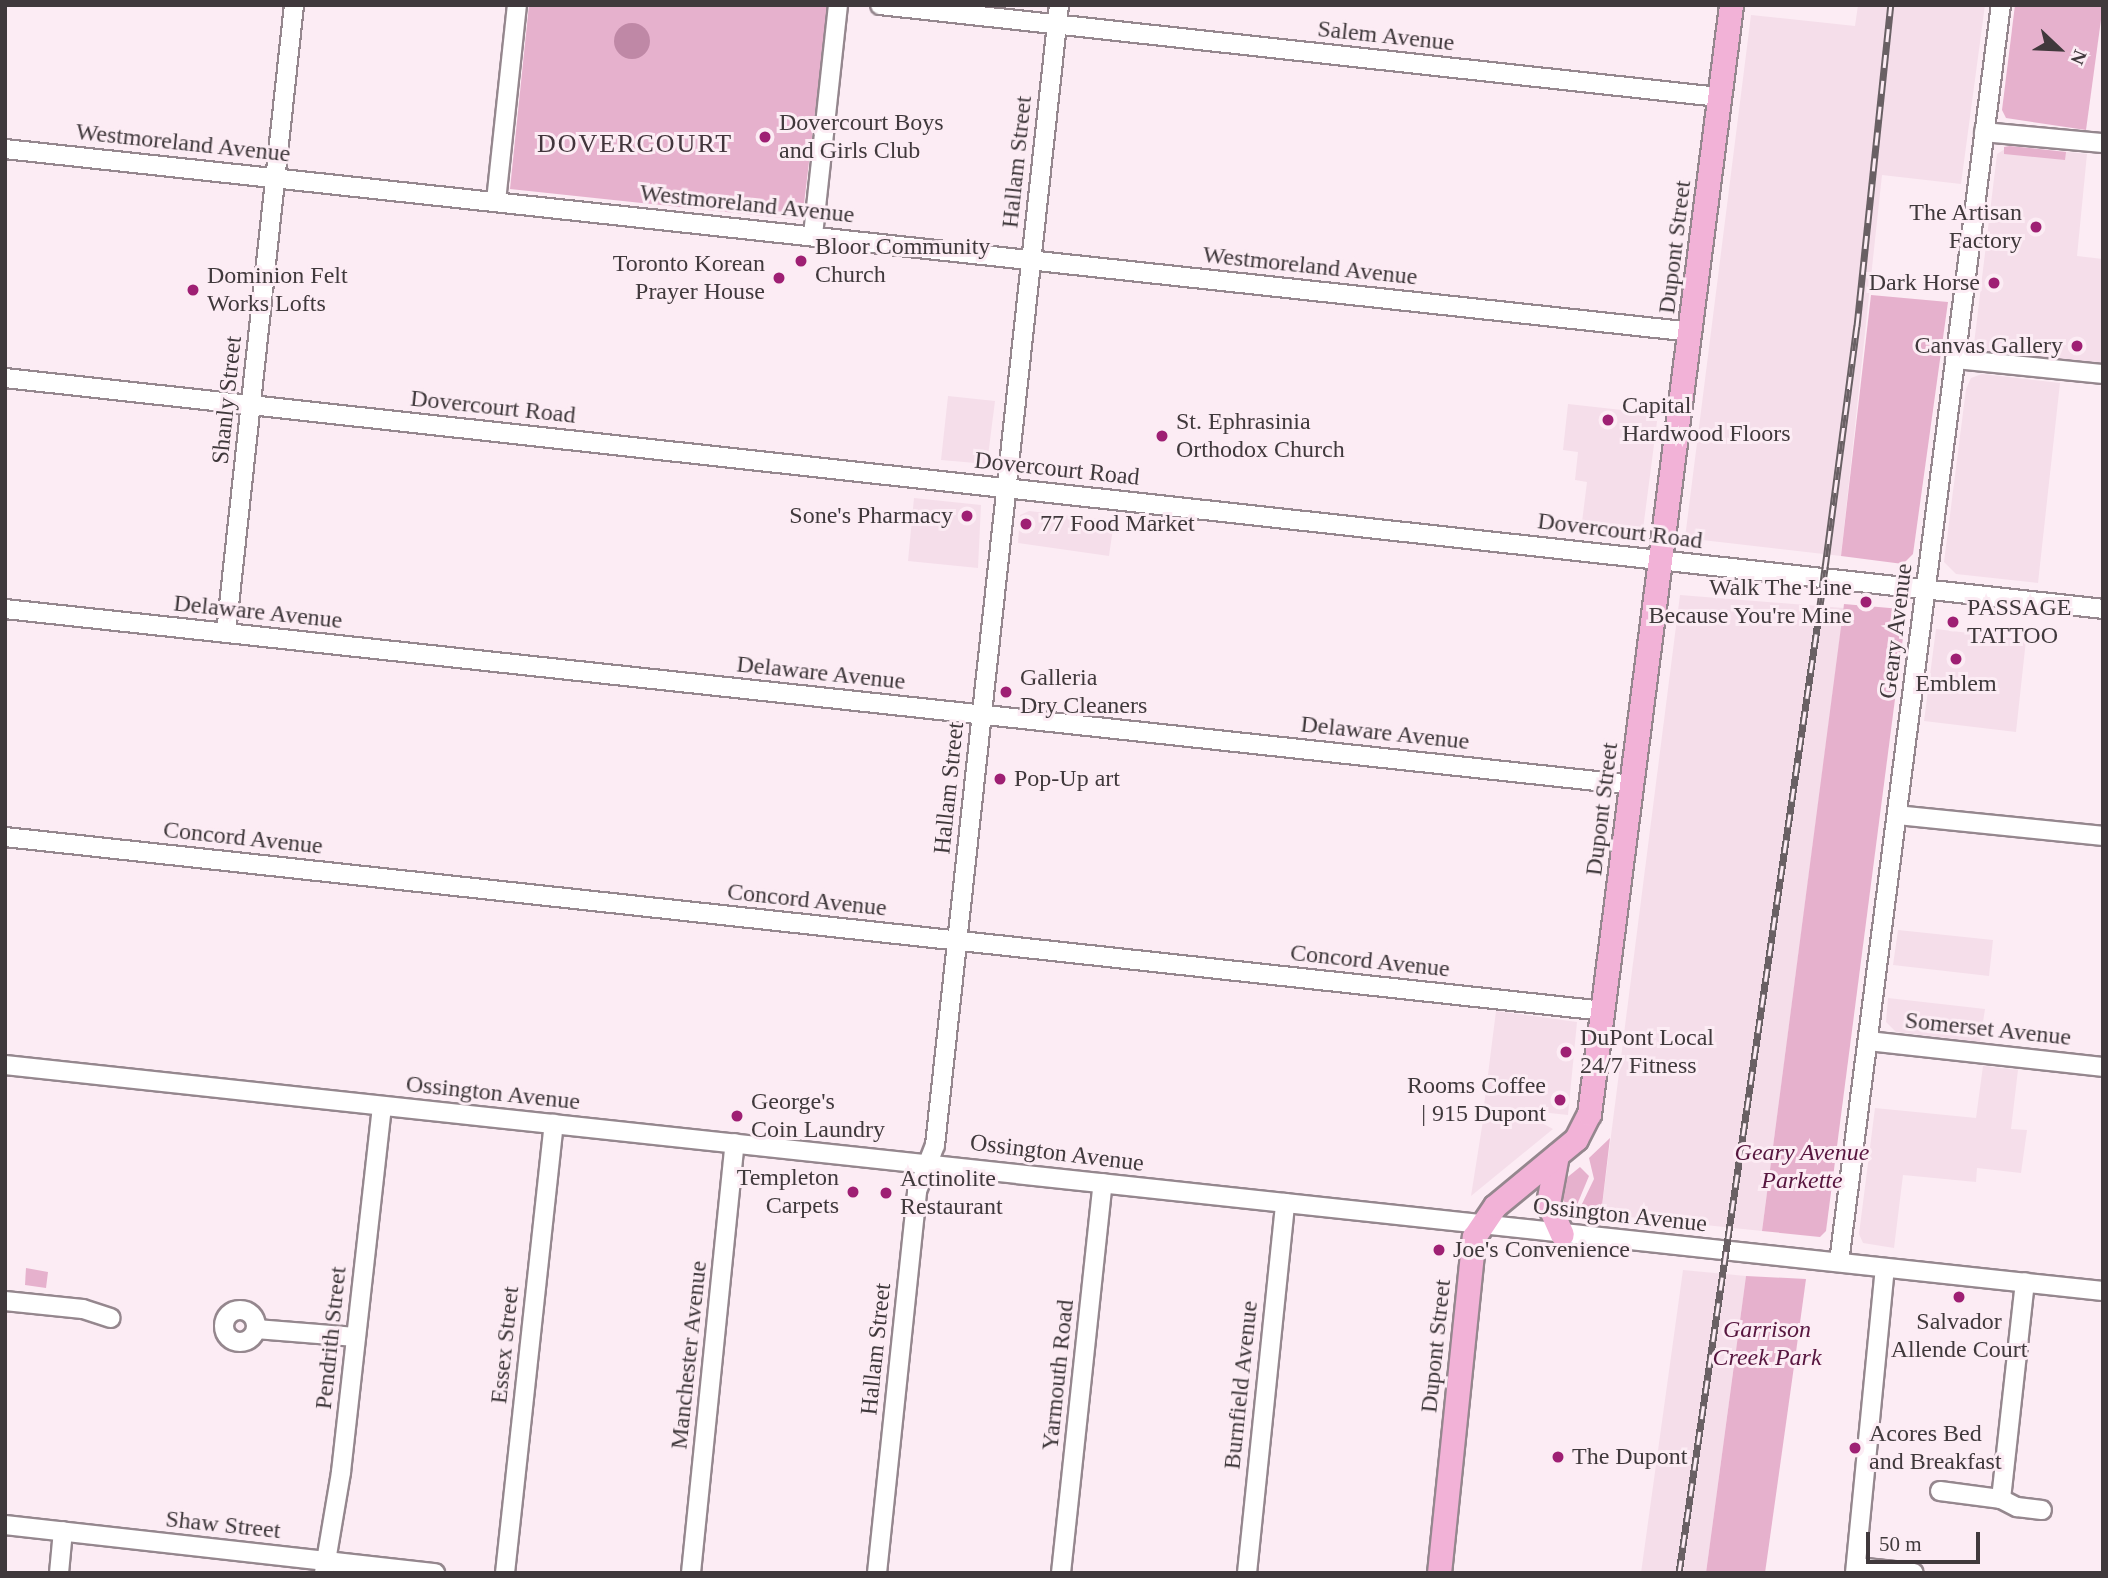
<!DOCTYPE html>
<html>
<head>
<meta charset="utf-8">
<style>
	body { margin:0 }
	#map { position:relative; width:2108px; height:1578px; overflow:hidden; background:#fcecf4; font-family:"Times New Roman",serif }
	div>[style] { position:absolute }
	.built>* { inset:0; background:#f5deea }
	.green>* { inset:0; background:#e6b1cd }
	.water>* { inset:0; background:#bf88a6 }
	.round { border-radius:50% }
	.roads { filter:drop-shadow(2px 0 #95878e) drop-shadow(-2px 0 #95878e) drop-shadow(0 2px #95878e) drop-shadow(0 -2px #95878e) }
	.minor>* { height:18px; margin:-9px; padding:0 9px; transform-origin:9px; border-radius:9px; background:#fff }
	.minor>.ring { margin:-9px; padding:0; box-sizing:content-box; background:none; border:18px solid #fff; border-radius:50% }
	.major>* { height:23px; margin:-11.5px; padding:0 11.5px; transform-origin:11.5px; border-radius:11.5px; background:#f2b2d7 }
	.rail>* { height:7px; margin-top:-3.5px; transform-origin:0; background:repeating-linear-gradient(90deg,#fcecf4 0 13px,#696064 0 26px); box-sizing:border-box; border-block:2px solid #696064 }
	.dots>* { width:19px; height:19px; translate:-50% -50%; box-sizing:border-box; border:4px solid #fcecf4; border-radius:50% }
	span { translate:-50% -50%; white-space:nowrap; text-align:center; line-height:1.15; -webkit-text-stroke:6px #fcecf4; paint-order:stroke }
	.street-label { font-size:24px; color:#40393c }
	.poi-label { font-size:24px; color:#40393c }
	.left { translate:0 -50%; text-align:left }
	.right { translate:-100% -50%; text-align:right }
	.park-label { font-size:24px; color:#57163f; font-style:italic }
	.neighbourhood-label { font-size:26px; color:#42353c; letter-spacing:2px }
	.frame { position:absolute; inset:0; border:7px solid #40393c; pointer-events:none }
	.north { position:absolute; left:2024px; top:14px; width:70px; height:70px; -webkit-text-stroke:5px #fcecf4; paint-order:stroke; rotate:113deg; font-size:19px; font-weight:700; line-height:28px; text-align:center; color:#40393c }
	.north::after { content:''; display:block; margin:auto; width:24px; height:32px; background:#40393c; clip-path:polygon(50% 0,100% 100%,50% 72%,0 100%) }
	.scale { position:absolute; left:1866px; top:1532px; width:114px; height:32px; box-sizing:border-box; border:4px solid #40393c; border-top:0; padding-left:9px; font-size:21px; line-height:24px; white-space:nowrap; color:#40393c; -webkit-text-stroke:5px #fcecf4; paint-order:stroke }
</style>
</head>
<body>
<div id="map">
	<div class="built">
		<div style="clip-path:polygon(1858px 5px,1985px 5px,1961px 184px,1882px 175px,1841px 556px,1685px 538px,1751px 15px,1855px 26px)"></div>
		<div style="clip-path:polygon(2010px 146px,2087px 154px,2077px 256px,2103px 259px,2103px 364px,1985px 351px,1974px 344px,1997px 154px)"></div>
		<div style="clip-path:polygon(1982px 374px,2060px 383px,2038px 583px,1956px 574px,1944px 562px,1966px 389px,1971px 378px)"></div>
		<div style="clip-path:polygon(948px 396px,995px 401px,987px 464px,941px 460px)"></div>
		<div style="clip-path:polygon(1568px 404px,1658px 414px,1642px 537px,1581px 530px,1587px 482px,1575px 480px,1578px 452px,1563px 450px)"></div>
		<div style="clip-path:polygon(914px 498px,981px 505px,978px 568px,908px 561px)"></div>
		<div style="clip-path:polygon(1029px 511px,1114px 521px,1109px 556px,1018px 543px,1020px 515px)"></div>
		<div style="clip-path:polygon(1680px 595px,1844px 608px,1762px 1231px,1601px 1214px)"></div>
		<div style="clip-path:polygon(1936px 629px,2026px 640px,2016px 732px,1924px 721px)"></div>
		<div style="clip-path:polygon(1898px 930px,1993px 940px,1989px 976px,1893px 965px)"></div>
		<div style="clip-path:polygon(1888px 998px,1985px 1009px,1980px 1042px,1896px 1032px,1886px 1022px)"></div>
		<div style="clip-path:polygon(1496px 1011px,1577px 1022px,1568px 1115px,1484px 1106px)"></div>
		<div style="clip-path:polygon(1983px 1066px,2018px 1070px,2011px 1129px,2027px 1130px,2021px 1173px,1977px 1168px,1976px 1182px,1903px 1175px,1894px 1248px,1863px 1243px,1859px 1234px,1875px 1108px,1976px 1118px)"></div>
		<div style="clip-path:polygon(1484px 1114px,1538px 1121px,1553px 1129px,1471px 1196px)"></div>
		<div style="clip-path:polygon(1683px 1270px,1746px 1276px,1706px 1573px,1641px 1573px)"></div>
	</div>
	<div class="green">
		<div style="clip-path:polygon(529px 5px,828px 5px,802px 220px,510px 189px)"></div>
		<div style="clip-path:polygon(2015px 5px,2103px 5px,2086px 130px,2006px 118px,2002px 110px)"></div>
		<div style="clip-path:polygon(2010px 146px,2066px 152px,2065px 160px,2004px 154px,2004px 147px)"></div>
		<div style="clip-path:polygon(1871px 295px,1948px 302px,1913px 554px,1903px 564px,1841px 556px)"></div>
		<div style="clip-path:polygon(1844px 604px,1901px 609px,1905px 622px,1826px 1231px,1820px 1237px,1762px 1231px)"></div>
		<div style="clip-path:polygon(1610px 1138px,1601px 1214px,1586px 1213px,1581px 1206px,1594px 1179px,1589px 1158px)"></div>
		<div style="clip-path:polygon(1580px 1167px,1589px 1176px,1574px 1212px,1560px 1197px,1564px 1180px)"></div>
		<div style="clip-path:polygon(26px 1268px,48px 1272px,46px 1288px,25px 1285px)"></div>
		<div style="clip-path:polygon(1746px 1276px,1806px 1279px,1796px 1352px,1765px 1573px,1706px 1573px)"></div>
	</div>
	<div class="water">
		<div class="round" style="left:614px;top:23px;width:36px;height:36px"></div>
	</div>
	<div class="roads">
		<div class="minor">
			<div style="left:880px;top:5px;width:844px;rotate:6.26deg"></div>
			<div style="left:1984px;top:132px;width:120px;rotate:5.3deg"></div>
			<div style="left:5px;top:149px;width:1696px;rotate:6.19deg"></div>
			<div style="left:496px;top:201px;width:197px;rotate:-83.9deg"></div>
			<div style="left:813px;top:235px;width:231px;rotate:-83.8deg"></div>
			<div style="left:1955px;top:359px;width:149px;rotate:5.8deg"></div>
			<div style="left:5px;top:378px;width:2111px;rotate:6.28deg"></div>
			<div style="left:5px;top:609px;width:1636px;rotate:6.17deg"></div>
			<div style="left:226px;top:633px;width:632px;rotate:-83.82deg"></div>
			<div style="left:1897px;top:815px;width:207px;rotate:5.8deg"></div>
			<div style="left:5px;top:837px;width:1607px;rotate:6.21deg"></div>
			<div style="left:1868px;top:1041px;width:236px;rotate:6.3deg"></div>
			<div style="left:5px;top:1065px;width:2110px;rotate:6.15deg"></div>
			<div style="left:1839px;top:1262px;width:1267px;rotate:-82.66deg"></div>
			<div style="left:5px;top:1301px;width:78px;rotate:5.9deg"></div>
			<div style="left:83px;top:1309px;width:29px;rotate:18deg"></div>
			<div class="ring" style="left:224px;top:1310px;width:14px;height:14px"></div>
			<div style="left:256px;top:1329px;width:100px;rotate:4.6deg"></div>
			<div style="left:1940px;top:1491px;width:62px;rotate:7.5deg"></div>
			<div style="left:2001px;top:1499px;width:18px;rotate:27deg"></div>
			<div style="left:2017px;top:1507px;width:25px;rotate:7deg"></div>
			<div style="left:2001px;top:1499px;width:218px;rotate:-83.7deg"></div>
			<div style="left:5px;top:1525px;width:433px;rotate:6.4deg"></div>
			<div style="left:1856px;top:1567px;width:58px;rotate:5.9deg"></div>
			<div style="left:59px;top:1573px;width:42px;rotate:-84.6deg"></div>
			<div style="left:324px;top:1573px;width:102px;rotate:-80.4deg"></div>
			<div style="left:341px;top:1472px;width:367px;rotate:-83.6deg"></div>
			<div style="left:505px;top:1573px;width:452px;rotate:-83.8deg"></div>
			<div style="left:691px;top:1573px;width:432px;rotate:-84.2deg"></div>
			<div style="left:877px;top:1573px;width:384px;rotate:-84deg"></div>
			<div style="left:917px;top:1191px;width:49px;rotate:-68.6deg"></div>
			<div style="left:935px;top:1145px;width:1147px;rotate:-83.79deg"></div>
			<div style="left:1061px;top:1573px;width:392px;rotate:-83.9deg"></div>
			<div style="left:1247px;top:1573px;width:372px;rotate:-84.1deg"></div>
			<div style="left:1855px;top:1573px;width:306px;rotate:-84.4deg"></div>
		</div>
		<div class="major">
			<div style="left:1557px;top:1155px;width:49px;rotate:100.6deg"></div>
			<div style="left:1548px;top:1203px;width:34px;rotate:66deg"></div>
			<div style="left:1439px;top:1573px;width:338px;rotate:-84.1deg"></div>
			<div style="left:1474px;top:1237px;width:37px;rotate:-56deg"></div>
			<div style="left:1495px;top:1206px;width:105px;rotate:-39.6deg"></div>
			<div style="left:1576px;top:1139px;width:28px;rotate:-63deg"></div>
			<div style="left:1589px;top:1114px;width:1118px;rotate:-82.7deg"></div>
		</div>
	</div>
	<div class="rail">
		<div style="left:1679px;top:1573px;width:962px;rotate:-81.69deg"></div>
		<div style="left:1818px;top:621px;width:298px;rotate:-82.5deg"></div>
		<div style="left:1857px;top:326px;width:323px;rotate:-84deg"></div>
	</div>
	<div class="dots">
		<div style="left:765px;top:137px;background:#9e1f73"></div>
		<div style="left:2036px;top:227px;background:#9e1f73"></div>
		<div style="left:801px;top:261px;background:#9e1f73"></div>
		<div style="left:779px;top:278px;background:#9e1f73"></div>
		<div style="left:1994px;top:283px;background:#9e1f73"></div>
		<div style="left:193px;top:290px;background:#9e1f73"></div>
		<div style="left:2077px;top:346px;background:#9e1f73"></div>
		<div style="left:1608px;top:420px;background:#9e1f73"></div>
		<div style="left:1162px;top:436px;background:#9e1f73"></div>
		<div style="left:967px;top:516px;background:#9e1f73"></div>
		<div style="left:1026px;top:524px;background:#9e1f73"></div>
		<div style="left:1866px;top:602px;background:#9e1f73"></div>
		<div style="left:1953px;top:622px;background:#9e1f73"></div>
		<div style="left:1956px;top:659px;background:#9e1f73"></div>
		<div style="left:1006px;top:692px;background:#9e1f73"></div>
		<div style="left:1000px;top:779px;background:#9e1f73"></div>
		<div style="left:1566px;top:1052px;background:#9e1f73"></div>
		<div style="left:1560px;top:1100px;background:#9e1f73"></div>
		<div style="left:737px;top:1116px;background:#9e1f73"></div>
		<div style="left:853px;top:1192px;background:#9e1f73"></div>
		<div style="left:886px;top:1193px;background:#9e1f73"></div>
		<div style="left:1439px;top:1250px;background:#9e1f73"></div>
		<div style="left:1959px;top:1297px;background:#9e1f73"></div>
		<div style="left:1855px;top:1448px;background:#9e1f73"></div>
		<div style="left:1558px;top:1457px;background:#9e1f73"></div>
	</div>
	<div class="street-label">
		<span style="left:1386px;top:36px;rotate:6deg">Salem Avenue</span>
		<span style="left:183px;top:143px;rotate:6deg">Westmoreland Avenue</span>
		<span style="left:1017px;top:162px;rotate:-84deg">Hallam Street</span>
		<span style="left:747px;top:204px;rotate:6deg">Westmoreland Avenue</span>
		<span style="left:1675px;top:247px;rotate:-83deg">Dupont Street</span>
		<span style="left:1310px;top:266px;rotate:6deg">Westmoreland Avenue</span>
		<span style="left:227px;top:400px;rotate:-84deg">Shanly Street</span>
		<span style="left:493px;top:407px;rotate:6deg">Dovercourt Road</span>
		<span style="left:1057px;top:469px;rotate:6deg">Dovercourt Road</span>
		<span style="left:1620px;top:531px;rotate:7deg">Dovercourt Road</span>
		<span style="left:258px;top:612px;rotate:6deg">Delaware Avenue</span>
		<span style="left:1896px;top:631px;rotate:-83deg">Geary Avenue</span>
		<span style="left:821px;top:673px;rotate:6deg">Delaware Avenue</span>
		<span style="left:1385px;top:733px;rotate:6deg">Delaware Avenue</span>
		<span style="left:949px;top:788px;rotate:-84deg">Hallam Street</span>
		<span style="left:1602px;top:809px;rotate:-83deg">Dupont Street</span>
		<span style="left:243px;top:838px;rotate:6deg">Concord Avenue</span>
		<span style="left:807px;top:900px;rotate:6deg">Concord Avenue</span>
		<span style="left:1370px;top:961px;rotate:6deg">Concord Avenue</span>
		<span style="left:1988px;top:1029px;rotate:6deg">Somerset Avenue</span>
		<span style="left:493px;top:1093px;rotate:6deg">Ossington Avenue</span>
		<span style="left:1057px;top:1153px;rotate:7deg">Ossington Avenue</span>
		<span style="left:1620px;top:1215px;rotate:6deg">Ossington Avenue</span>
		<span style="left:331px;top:1338px;rotate:-84deg">Pendrith Street</span>
		<span style="left:505px;top:1345px;rotate:-84deg">Essex Street</span>
		<span style="left:1436px;top:1346px;rotate:-84deg">Dupont Street</span>
		<span style="left:876px;top:1349px;rotate:-84deg">Hallam Street</span>
		<span style="left:689px;top:1355px;rotate:-84deg">Manchester Avenue</span>
		<span style="left:1058px;top:1375px;rotate:-84deg">Yarmouth Road</span>
		<span style="left:1241px;top:1385px;rotate:-84deg">Burnfield Avenue</span>
		<span style="left:223px;top:1525px;rotate:6deg">Shaw Street</span>
	</div>
	<div class="poi-label">
		<span class="left" style="left:779px;top:137px">Dovercourt Boys<br>and Girls Club</span>
		<span class="right" style="left:2022px;top:227px">The Artisan<br>Factory</span>
		<span class="left" style="left:815px;top:261px">Bloor Community<br>Church</span>
		<span class="right" style="left:765px;top:278px">Toronto Korean<br>Prayer House</span>
		<span class="left" style="left:207px;top:290px">Dominion Felt<br>Works Lofts</span>
		<span class="right" style="left:1980px;top:283px">Dark Horse</span>
		<span class="right" style="left:2063px;top:346px">Canvas Gallery</span>
		<span class="left" style="left:1622px;top:420px">Capital<br>Hardwood Floors</span>
		<span class="left" style="left:1176px;top:436px">St. Ephrasinia<br>Orthodox Church</span>
		<span class="right" style="left:953px;top:516px">Sone's Pharmacy</span>
		<span class="left" style="left:1040px;top:524px">77 Food Market</span>
		<span class="right" style="left:1852px;top:602px">Walk The Line<br>Because You're Mine</span>
		<span class="left" style="left:1967px;top:622px">PASSAGE<br>TATTOO</span>
		<span class="left" style="left:1020px;top:692px">Galleria<br>Dry Cleaners</span>
		<span style="left:1956px;top:684px">Emblem</span>
		<span class="left" style="left:1014px;top:779px">Pop-Up art</span>
		<span class="left" style="left:1580px;top:1052px">DuPont Local<br>24/7 Fitness</span>
		<span class="right" style="left:1546px;top:1100px">Rooms Coffee<br>| 915 Dupont</span>
		<span class="left" style="left:751px;top:1116px">George's<br>Coin Laundry</span>
		<span class="right" style="left:839px;top:1192px">Templeton<br>Carpets</span>
		<span class="left" style="left:900px;top:1193px">Actinolite<br>Restaurant</span>
		<span class="left" style="left:1453px;top:1250px">Joe's Convenience</span>
		<span style="left:1959px;top:1336px">Salvador<br>Allende Court</span>
		<span class="left" style="left:1869px;top:1448px">Acores Bed<br>and Breakfast</span>
		<span class="left" style="left:1572px;top:1457px">The Dupont</span>
	</div>
	<div class="park-label">
		<span style="left:1802px;top:1167px">Geary Avenue<br>Parkette</span>
		<span style="left:1767px;top:1344px">Garrison<br>Creek Park</span>
	</div>
	<div class="neighbourhood-label">
		<span style="left:635px;top:144px">DOVERCOURT</span>
	</div>
	<div class="frame"></div>
	<div class="north">N</div>
	<div class="scale">50 m</div>
</div>
</body>
</html>
